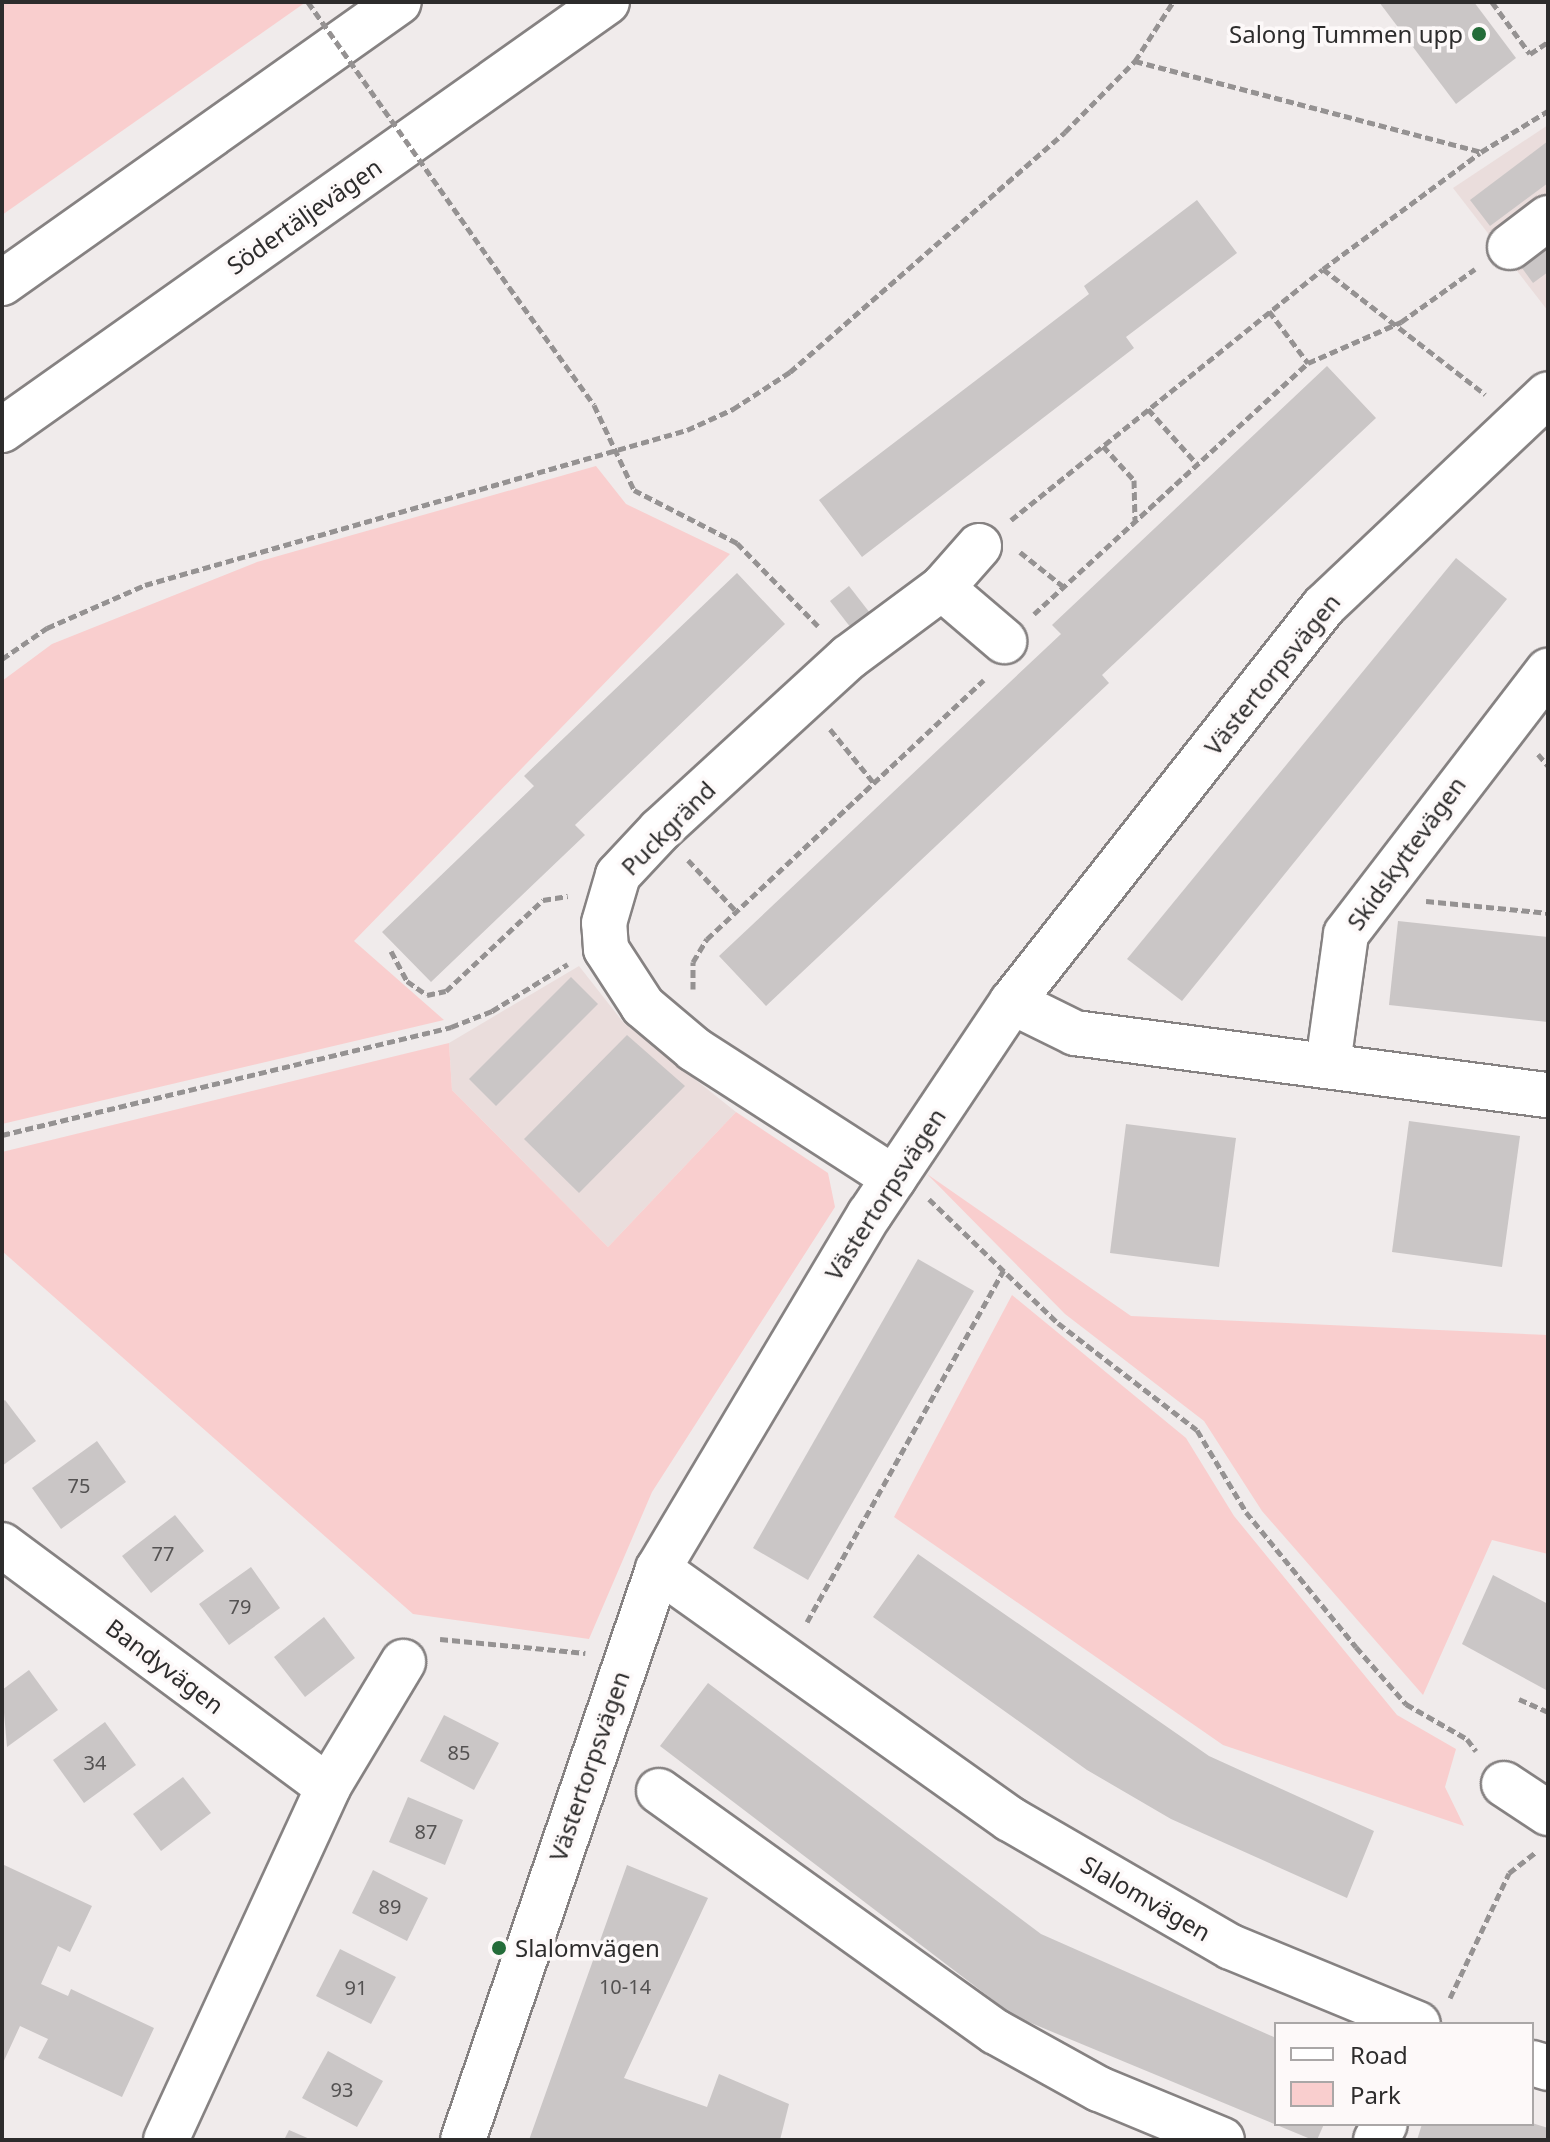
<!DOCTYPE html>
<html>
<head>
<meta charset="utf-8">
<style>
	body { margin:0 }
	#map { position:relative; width:1550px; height:2142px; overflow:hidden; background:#f0ebeb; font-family:"Noto Sans",sans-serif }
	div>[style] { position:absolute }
	.built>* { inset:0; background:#eadddc }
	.green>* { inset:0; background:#f9cece }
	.building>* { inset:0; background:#cac6c6 }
	.path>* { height:5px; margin-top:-2.5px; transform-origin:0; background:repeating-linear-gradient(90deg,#959292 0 8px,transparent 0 12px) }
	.roads { filter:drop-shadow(2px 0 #868282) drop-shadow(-2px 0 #868282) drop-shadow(0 2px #868282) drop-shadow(0 -2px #868282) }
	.minor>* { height:44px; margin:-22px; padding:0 22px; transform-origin:22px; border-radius:22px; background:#fff }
	.highway>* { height:44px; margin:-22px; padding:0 22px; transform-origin:22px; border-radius:22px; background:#fff }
	.path-bridge>* { height:5px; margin-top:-2.5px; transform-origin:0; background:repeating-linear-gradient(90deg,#959292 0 8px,transparent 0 12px) }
	.dots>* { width:22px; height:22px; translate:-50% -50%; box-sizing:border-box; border:4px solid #fdf9f9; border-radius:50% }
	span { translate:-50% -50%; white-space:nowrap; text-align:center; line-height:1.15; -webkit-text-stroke:7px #fdf9f9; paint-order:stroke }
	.number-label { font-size:20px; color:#545252 }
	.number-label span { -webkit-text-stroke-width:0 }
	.poi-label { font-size:24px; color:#2d2c2c }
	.right { translate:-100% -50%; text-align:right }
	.left { translate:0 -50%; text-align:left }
	.street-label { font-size:24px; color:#2d2c2c }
	.frame { position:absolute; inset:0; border:4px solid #2d2c2c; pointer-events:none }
	.legend { position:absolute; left:1274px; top:2022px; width:260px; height:104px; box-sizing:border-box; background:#fdf9f9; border:2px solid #aaa7a7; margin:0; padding:10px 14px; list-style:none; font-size:24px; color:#2d2c2c }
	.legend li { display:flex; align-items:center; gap:16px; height:40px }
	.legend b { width:40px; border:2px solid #aaa7a7 }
</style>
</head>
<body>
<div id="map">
	<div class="built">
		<div style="clip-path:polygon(1548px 125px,1548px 311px,1453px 188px)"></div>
		<div style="clip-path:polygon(579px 966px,623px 1022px,736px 1112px,608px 1247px,452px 1090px,449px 1043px)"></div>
	</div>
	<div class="green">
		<div style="clip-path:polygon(2px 2px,306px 2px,2px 215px)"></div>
		<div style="clip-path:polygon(596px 466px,626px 504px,730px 554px,354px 941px,444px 1020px,2px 1124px,2px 681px,52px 644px,257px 562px)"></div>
		<div style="clip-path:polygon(449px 1043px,452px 1090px,608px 1247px,736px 1112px,828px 1173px,835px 1207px,652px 1492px,589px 1639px,413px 1614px,2px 1251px,2px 1152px)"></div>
		<div style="clip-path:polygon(927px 1174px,1131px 1316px,1548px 1335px,1548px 1554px,1492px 1540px,1423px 1695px,1262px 1511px,1204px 1421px,1065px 1314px)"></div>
		<div style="clip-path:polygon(1012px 1295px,1186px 1438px,1234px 1516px,1397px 1715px,1456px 1749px,1445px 1787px,1464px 1826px,1223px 1745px,894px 1517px)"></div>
	</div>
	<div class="building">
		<div style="clip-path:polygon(1379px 2px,1474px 2px,1516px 58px,1456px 104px)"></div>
		<div style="clip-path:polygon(1548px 141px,1548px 183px,1490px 226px,1470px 200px)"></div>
		<div style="clip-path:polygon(1197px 200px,1237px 253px,1126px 337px,1134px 348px,862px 557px,819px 500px,1089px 294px,1084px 286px)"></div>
		<div style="clip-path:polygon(1548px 232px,1548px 272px,1533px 283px,1514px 257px)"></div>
		<div style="clip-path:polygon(1327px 366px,1376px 418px,1102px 675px,1109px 683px,766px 1006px,719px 956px,1061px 634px,1052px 625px)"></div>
		<div style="clip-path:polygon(1456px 558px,1507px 599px,1182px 1001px,1127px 959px)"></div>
		<div style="clip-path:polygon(737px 573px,785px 624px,575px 825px,585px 835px,431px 982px,382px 932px,534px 786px,524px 776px)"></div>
		<div style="clip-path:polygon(849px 586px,870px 613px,851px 628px,830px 601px)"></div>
		<div style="clip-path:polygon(1398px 921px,1548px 937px,1548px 1022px,1389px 1005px)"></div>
		<div style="clip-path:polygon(571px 977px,598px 1004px,496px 1106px,469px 1079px)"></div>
		<div style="clip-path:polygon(627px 1035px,685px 1086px,579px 1193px,524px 1139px)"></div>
		<div style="clip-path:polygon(1409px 1121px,1520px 1136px,1502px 1267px,1392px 1252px)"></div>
		<div style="clip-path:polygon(1126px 1124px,1236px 1138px,1219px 1267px,1110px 1253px)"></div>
		<div style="clip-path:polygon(918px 1259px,974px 1291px,808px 1580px,753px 1548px)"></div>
		<div style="clip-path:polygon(5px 1400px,36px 1441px,2px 1466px,2px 1402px)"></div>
		<div style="clip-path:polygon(97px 1441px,126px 1482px,61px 1529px,32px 1488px)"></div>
		<div style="clip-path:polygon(175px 1515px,204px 1551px,151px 1593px,122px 1556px)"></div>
		<div style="clip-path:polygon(918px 1554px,1209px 1756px,1374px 1831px,1347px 1898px,1171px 1819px,1087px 1770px,873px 1617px)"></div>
		<div style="clip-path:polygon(251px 1567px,280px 1608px,229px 1645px,199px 1604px)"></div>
		<div style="clip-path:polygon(1493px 1575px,1548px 1604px,1548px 1691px,1462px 1644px)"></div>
		<div style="clip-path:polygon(324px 1617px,355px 1658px,305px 1697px,274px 1657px)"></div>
		<div style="clip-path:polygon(29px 1670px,58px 1710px,7px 1747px,2px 1690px)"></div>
		<div style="clip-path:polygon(708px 1683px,1041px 1934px,1276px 2038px,1276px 2124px,1324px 2124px,1317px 2140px,1313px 2140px,1014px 2016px,660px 1746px)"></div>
		<div style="clip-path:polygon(444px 1715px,499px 1743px,474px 1790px,420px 1761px)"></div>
		<div style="clip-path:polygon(105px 1722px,136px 1765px,84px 1803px,53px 1760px)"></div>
		<div style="clip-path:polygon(183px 1777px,211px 1813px,161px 1851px,133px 1814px)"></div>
		<div style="clip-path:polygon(408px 1797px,463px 1820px,445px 1865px,389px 1842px)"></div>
		<div style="clip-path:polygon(2px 1864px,92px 1906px,70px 1952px,58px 1946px,41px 1984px,68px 1996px,71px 1989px,154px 2028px,122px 2097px,38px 2058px,48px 2039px,20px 2026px,2px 2065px)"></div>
		<div style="clip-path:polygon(627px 1865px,708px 1898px,624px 2078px,707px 2107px,719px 2074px,789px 2104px,780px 2140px,529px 2140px)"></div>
		<div style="clip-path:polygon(373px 1870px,428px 1898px,407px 1941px,352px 1913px)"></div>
		<div style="clip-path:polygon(340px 1949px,396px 1977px,371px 2024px,316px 1996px)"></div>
		<div style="clip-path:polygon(328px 2051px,383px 2081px,357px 2127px,302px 2098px)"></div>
		<div style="clip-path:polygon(1422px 2124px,1532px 2123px,1548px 2128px,1548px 2140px,1417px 2140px)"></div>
		<div style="clip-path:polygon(289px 2130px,312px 2140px,284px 2140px)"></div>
	</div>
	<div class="path">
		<div style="left:1492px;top:2px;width:64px;rotate:53.8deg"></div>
		<div style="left:1530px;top:54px;width:22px;rotate:-34deg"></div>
		<div style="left:1135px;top:61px;width:358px;rotate:14.7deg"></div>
		<div style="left:1481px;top:152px;width:79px;rotate:-31.5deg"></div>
		<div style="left:1323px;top:269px;width:195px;rotate:-36.5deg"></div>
		<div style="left:509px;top:287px;width:145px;rotate:54.2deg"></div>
		<div style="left:594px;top:405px;width:94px;rotate:64.8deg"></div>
		<div style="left:634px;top:490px;width:116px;rotate:27.2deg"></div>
		<div style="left:737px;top:543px;width:116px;rotate:45.7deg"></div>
		<div style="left:1269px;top:311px;width:65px;rotate:53.1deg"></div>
		<div style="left:1148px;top:409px;width:74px;rotate:48.3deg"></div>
		<div style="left:1103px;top:446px;width:46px;rotate:47.6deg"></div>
		<div style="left:1134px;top:480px;width:40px;rotate:88.6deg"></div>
		<div style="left:1011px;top:520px;width:400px;rotate:-38.8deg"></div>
		<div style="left:1323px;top:269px;width:205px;rotate:37.7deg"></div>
		<div style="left:1020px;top:552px;width:56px;rotate:38.5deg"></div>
		<div style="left:1034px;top:614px;width:372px;rotate:-42.5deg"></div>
		<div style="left:1308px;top:363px;width:102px;rotate:-23.8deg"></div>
		<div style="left:1401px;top:322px;width:91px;rotate:-35.6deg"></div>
		<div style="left:2px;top:659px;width:55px;rotate:-34.6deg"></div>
		<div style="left:47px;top:628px;width:107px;rotate:-23.7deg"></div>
		<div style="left:145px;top:585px;width:564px;rotate:-15.96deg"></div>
		<div style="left:687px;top:430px;width:51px;rotate:-24.5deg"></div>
		<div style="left:733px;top:409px;width:68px;rotate:-33deg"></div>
		<div style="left:790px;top:372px;width:365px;rotate:-41.1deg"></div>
		<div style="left:1065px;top:132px;width:100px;rotate:-45.4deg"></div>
		<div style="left:1135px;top:61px;width:70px;rotate:-57.2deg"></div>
		<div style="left:830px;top:729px;width:68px;rotate:50.9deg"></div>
		<div style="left:1538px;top:754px;width:16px;rotate:50deg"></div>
		<div style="left:688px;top:860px;width:71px;rotate:46.7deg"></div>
		<div style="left:1426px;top:901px;width:123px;rotate:5.6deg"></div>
		<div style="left:391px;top:951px;width:34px;rotate:62deg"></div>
		<div style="left:407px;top:981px;width:24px;rotate:35deg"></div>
		<div style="left:427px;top:995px;width:19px;rotate:-12deg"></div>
		<div style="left:446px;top:991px;width:133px;rotate:-43.2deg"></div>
		<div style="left:543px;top:900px;width:25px;rotate:-9deg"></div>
		<div style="left:693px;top:989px;width:27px;rotate:-90deg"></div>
		<div style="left:693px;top:962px;width:27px;rotate:-59deg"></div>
		<div style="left:707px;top:939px;width:379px;rotate:-43.1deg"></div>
		<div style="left:2px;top:1135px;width:462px;rotate:-13.5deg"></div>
		<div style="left:451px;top:1027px;width:44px;rotate:-21.3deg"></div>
		<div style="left:492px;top:1011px;width:89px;rotate:-31.7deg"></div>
		<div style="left:929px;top:1199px;width:179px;rotate:43.9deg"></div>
		<div style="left:1058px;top:1323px;width:175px;rotate:37.6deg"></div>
		<div style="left:1197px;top:1430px;width:96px;rotate:59.1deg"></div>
		<div style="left:1246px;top:1512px;width:174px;rotate:50.8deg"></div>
		<div style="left:1356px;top:1647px;width:76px;rotate:48.7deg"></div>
		<div style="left:1406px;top:1704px;width:70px;rotate:29.8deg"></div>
		<div style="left:1467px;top:1739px;width:15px;rotate:53deg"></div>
		<div style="left:807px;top:1622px;width:403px;rotate:-60.8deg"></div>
		<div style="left:440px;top:1639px;width:146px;rotate:5.5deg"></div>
		<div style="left:1519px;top:1699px;width:32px;rotate:24deg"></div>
		<div style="left:1450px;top:1998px;width:138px;rotate:-64.7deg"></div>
		<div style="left:1509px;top:1873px;width:33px;rotate:-38deg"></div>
	</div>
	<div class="roads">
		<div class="minor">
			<div style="left:1510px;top:247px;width:48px;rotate:-37.3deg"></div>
			<div style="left:942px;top:588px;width:82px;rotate:40.5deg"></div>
			<div style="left:1012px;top:1002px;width:70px;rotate:26.2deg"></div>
			<div style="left:1075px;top:1033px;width:477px;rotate:7.5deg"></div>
			<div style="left:1328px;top:1064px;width:131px;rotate:-82.1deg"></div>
			<div style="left:1346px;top:934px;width:332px;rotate:-52.5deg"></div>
			<div style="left:894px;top:1178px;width:238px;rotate:-147.2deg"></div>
			<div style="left:694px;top:1049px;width:67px;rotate:-139.9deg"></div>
			<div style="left:643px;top:1006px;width:68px;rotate:-123deg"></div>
			<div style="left:606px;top:949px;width:26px;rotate:-94deg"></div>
			<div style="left:604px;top:923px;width:50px;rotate:-73.7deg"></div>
			<div style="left:618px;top:875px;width:62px;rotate:-47deg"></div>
			<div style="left:660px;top:830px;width:256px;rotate:-42.5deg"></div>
			<div style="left:849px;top:657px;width:116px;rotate:-36.6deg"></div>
			<div style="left:942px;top:588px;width:56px;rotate:-48.6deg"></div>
			<div style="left:2px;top:1545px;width:406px;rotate:36.6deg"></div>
			<div style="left:658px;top:1569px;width:432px;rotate:35.4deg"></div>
			<div style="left:1010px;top:1819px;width:255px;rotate:30.1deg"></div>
			<div style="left:1231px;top:1947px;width:202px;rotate:22.4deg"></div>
			<div style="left:1504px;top:1784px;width:53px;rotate:33.4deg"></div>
			<div style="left:659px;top:1791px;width:414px;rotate:35.6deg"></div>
			<div style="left:996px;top:2032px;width:118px;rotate:29deg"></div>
			<div style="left:1099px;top:2089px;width:133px;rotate:22.5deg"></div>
			<div style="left:1532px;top:2063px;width:17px;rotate:17deg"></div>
			<div style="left:166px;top:2140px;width:388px;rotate:-65.3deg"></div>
			<div style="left:328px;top:1787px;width:146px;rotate:-59deg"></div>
			<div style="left:463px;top:2140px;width:603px;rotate:-71.14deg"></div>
			<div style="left:658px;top:1569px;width:413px;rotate:-59.2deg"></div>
			<div style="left:870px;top:1214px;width:255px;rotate:-56.2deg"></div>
			<div style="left:1012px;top:1002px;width:504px;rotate:-51.77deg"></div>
			<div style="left:1324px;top:606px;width:308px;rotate:-43.4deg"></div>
			<div style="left:1376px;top:2140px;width:18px;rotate:-61deg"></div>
		</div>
		<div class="highway">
			<div style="left:2px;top:283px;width:486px;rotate:-35.3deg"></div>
			<div style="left:2px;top:430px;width:741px;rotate:-35.28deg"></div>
		</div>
	</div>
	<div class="path-bridge">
		<div style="left:308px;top:2px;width:349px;rotate:54.8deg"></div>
	</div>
	<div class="dots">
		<div style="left:1479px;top:34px;background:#246c39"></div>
		<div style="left:499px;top:1948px;background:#246c39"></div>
	</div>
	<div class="number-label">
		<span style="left:79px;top:1485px">75</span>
		<span style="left:163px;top:1553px">77</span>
		<span style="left:240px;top:1606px">79</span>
		<span style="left:459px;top:1752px">85</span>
		<span style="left:95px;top:1762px">34</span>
		<span style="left:426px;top:1831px">87</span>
		<span style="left:390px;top:1906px">89</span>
		<span style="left:625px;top:1986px">10-14</span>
		<span style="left:356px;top:1987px">91</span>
		<span style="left:342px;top:2089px">93</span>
	</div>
	<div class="poi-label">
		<span class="right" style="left:1463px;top:34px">Salong Tummen upp</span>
		<span class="left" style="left:515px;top:1948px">Slalomvägen</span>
	</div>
	<div class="street-label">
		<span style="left:304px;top:216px;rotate:-35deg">Södertäljevägen</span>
		<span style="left:1272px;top:674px;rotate:-51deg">Västertorpsvägen</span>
		<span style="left:668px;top:828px;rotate:-45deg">Puckgränd</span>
		<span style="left:1406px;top:853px;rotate:-54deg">Skidskyttevägen</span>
		<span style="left:885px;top:1194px;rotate:-57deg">Västertorpsvägen</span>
		<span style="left:165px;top:1666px;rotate:37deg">Bandyvägen</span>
		<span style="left:589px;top:1766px;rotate:-71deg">Västertorpsvägen</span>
		<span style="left:1146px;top:1898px;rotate:30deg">Slalomvägen</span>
	</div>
	<div class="frame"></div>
	<ul class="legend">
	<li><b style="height:10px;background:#fff"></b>Road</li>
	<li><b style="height:22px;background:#f9cece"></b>Park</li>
	</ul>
</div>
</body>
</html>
